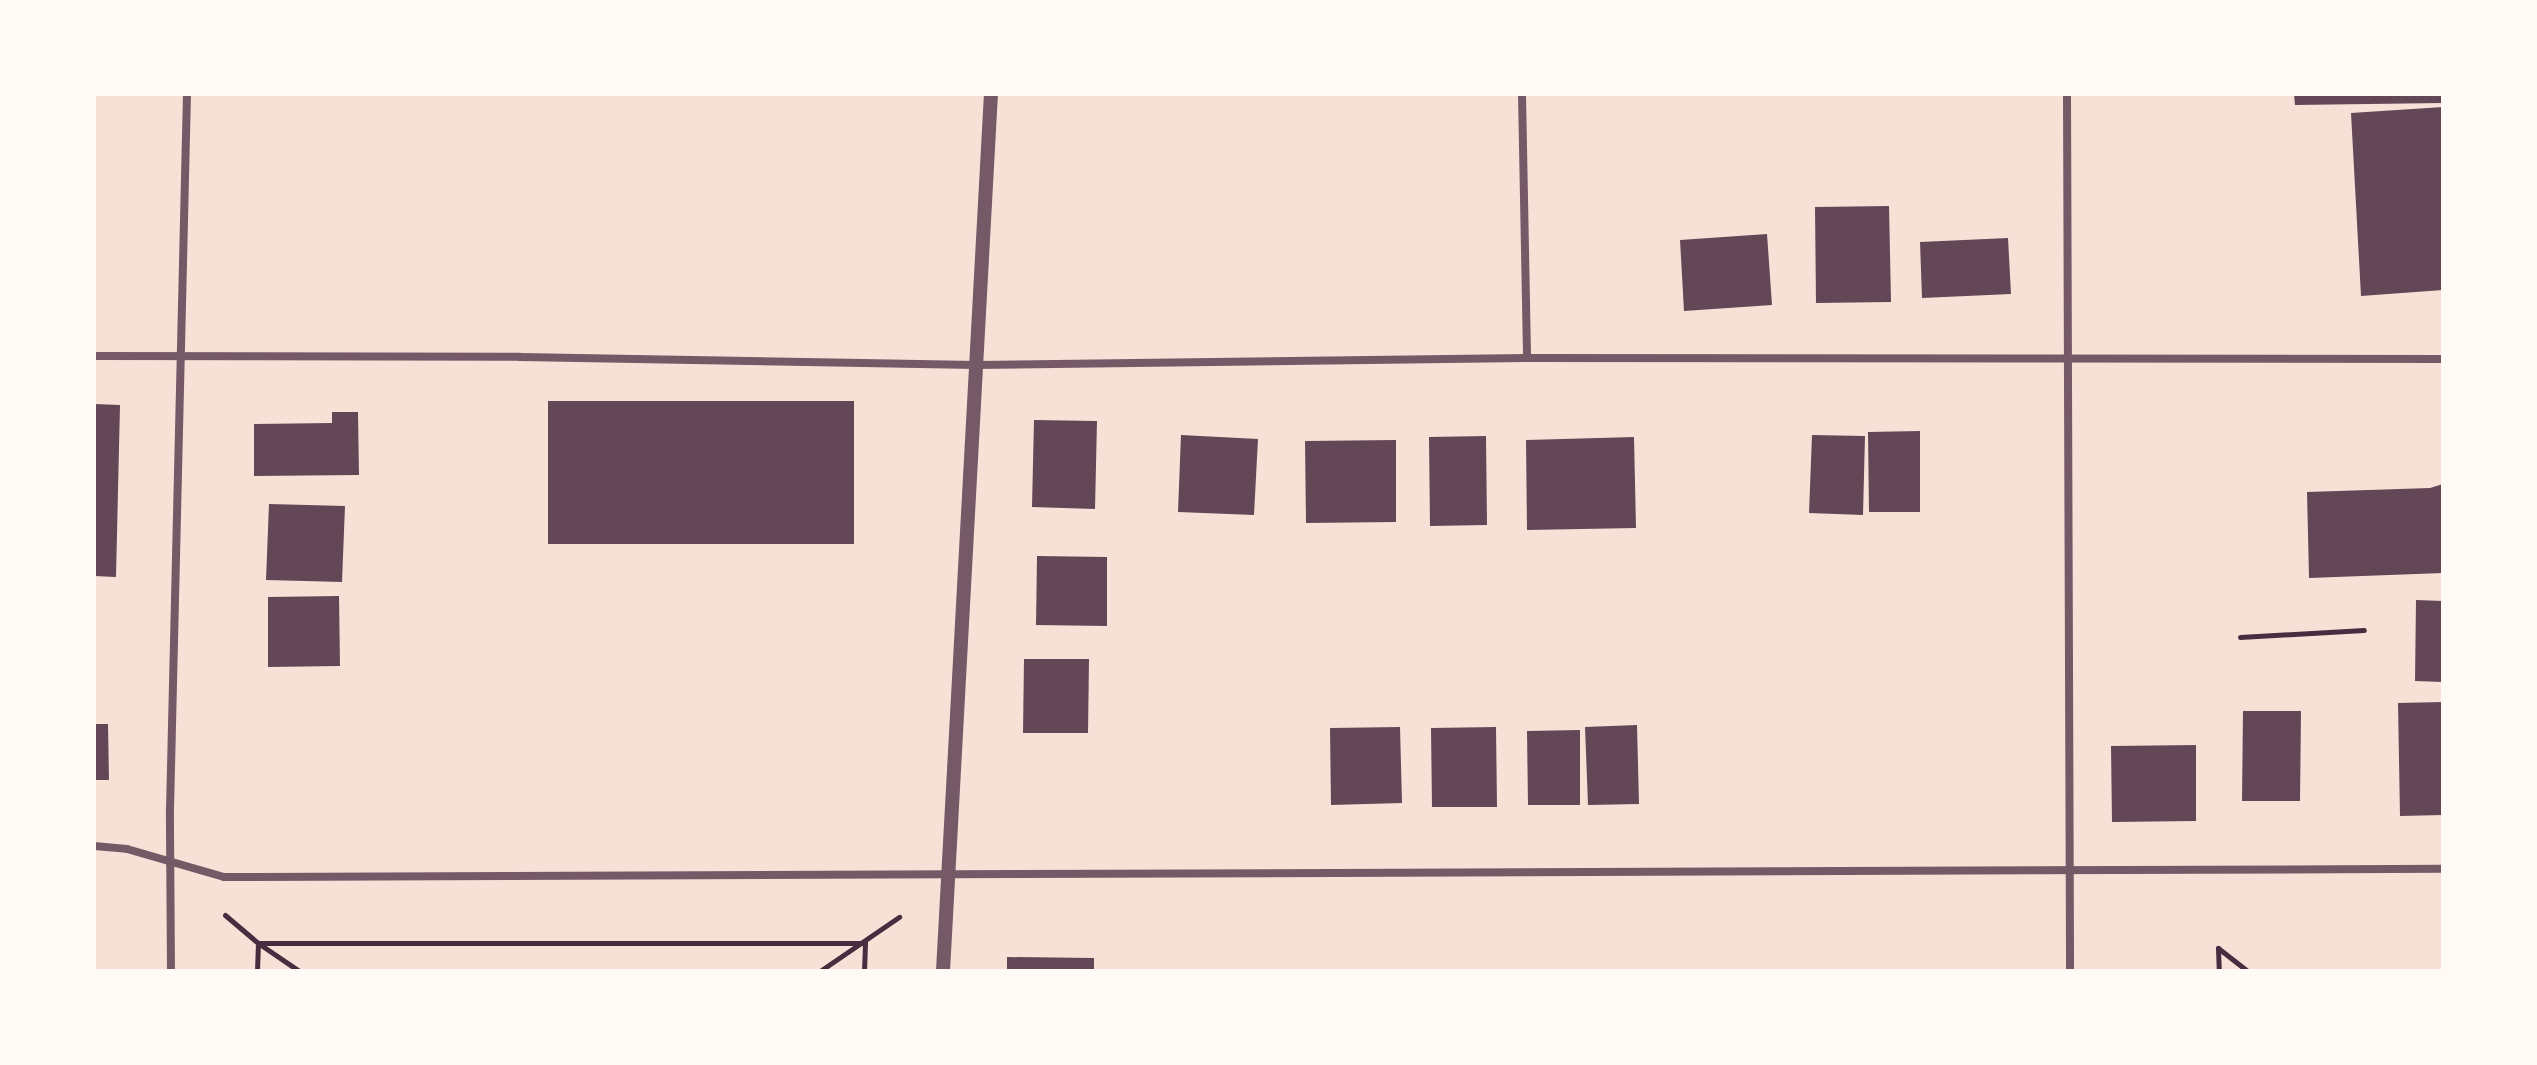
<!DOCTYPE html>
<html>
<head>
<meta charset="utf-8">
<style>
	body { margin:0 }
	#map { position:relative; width:2537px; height:1065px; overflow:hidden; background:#f7e1d7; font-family:Inter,sans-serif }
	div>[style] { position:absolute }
	.building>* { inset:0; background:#644757 }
	.path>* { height:5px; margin:-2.5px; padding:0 2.5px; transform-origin:2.5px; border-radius:2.5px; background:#4a2c40 }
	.minor>* { height:8px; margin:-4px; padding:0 4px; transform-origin:4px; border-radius:4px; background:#755966 }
	.tertiary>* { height:14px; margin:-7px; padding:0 7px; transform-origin:7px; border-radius:7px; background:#755966 }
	span { translate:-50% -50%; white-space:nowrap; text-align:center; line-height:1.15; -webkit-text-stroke:8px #fffaf5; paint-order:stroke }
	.frame { position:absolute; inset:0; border:96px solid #fffaf5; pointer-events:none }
</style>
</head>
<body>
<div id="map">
	<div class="building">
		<div style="clip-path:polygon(2294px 94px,2443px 94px,2443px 103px,2295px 105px)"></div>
		<div style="clip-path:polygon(2443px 107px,2443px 290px,2361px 296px,2351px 113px)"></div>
		<div style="clip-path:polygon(1889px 206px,1891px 302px,1816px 303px,1815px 207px)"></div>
		<div style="clip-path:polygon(1767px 234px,1772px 305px,1684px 311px,1680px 240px)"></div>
		<div style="clip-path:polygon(2008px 238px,2011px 294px,1922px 298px,1920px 242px)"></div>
		<div style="clip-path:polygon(548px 401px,854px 401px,854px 544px,548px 544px)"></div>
		<div style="clip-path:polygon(94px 404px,120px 405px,116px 577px,94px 576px)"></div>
		<div style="clip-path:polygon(332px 412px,358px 412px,359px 475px,254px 476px,254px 424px,332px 423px)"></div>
		<div style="clip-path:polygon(1034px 420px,1097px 421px,1095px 509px,1032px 507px)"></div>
		<div style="clip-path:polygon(1920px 431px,1920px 512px,1869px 512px,1868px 432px)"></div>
		<div style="clip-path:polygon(1181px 435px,1258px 439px,1254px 515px,1178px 512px)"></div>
		<div style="clip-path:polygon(1812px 435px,1865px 436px,1863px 515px,1809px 513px)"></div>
		<div style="clip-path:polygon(1486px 436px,1487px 525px,1430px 526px,1429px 437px)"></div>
		<div style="clip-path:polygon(1634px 437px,1636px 528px,1527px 530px,1526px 440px)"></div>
		<div style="clip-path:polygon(1396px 440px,1396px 522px,1306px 523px,1305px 441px)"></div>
		<div style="clip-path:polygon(2443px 484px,2443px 573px,2309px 578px,2307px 492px,2430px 488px)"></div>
		<div style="clip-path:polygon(269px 504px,345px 506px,342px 582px,266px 580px)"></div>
		<div style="clip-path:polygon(1037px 556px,1107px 557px,1107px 626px,1036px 625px)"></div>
		<div style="clip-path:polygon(339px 596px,340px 666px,268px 667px,268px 597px)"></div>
		<div style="clip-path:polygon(2416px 600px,2443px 601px,2443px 682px,2415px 681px)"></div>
		<div style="clip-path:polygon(1024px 659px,1089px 659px,1088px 733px,1023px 733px)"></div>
		<div style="clip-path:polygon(2443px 702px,2443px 815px,2400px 816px,2398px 703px)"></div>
		<div style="clip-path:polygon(2243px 711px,2301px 711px,2300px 801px,2242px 801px)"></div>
		<div style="clip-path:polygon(94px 724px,108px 724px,109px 780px,94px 780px)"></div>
		<div style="clip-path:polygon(1637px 725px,1639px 804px,1588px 805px,1585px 727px)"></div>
		<div style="clip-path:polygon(1400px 727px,1402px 803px,1331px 805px,1330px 728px)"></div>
		<div style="clip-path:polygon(1496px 727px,1497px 807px,1432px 807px,1431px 728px)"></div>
		<div style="clip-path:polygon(1580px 730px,1580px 805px,1528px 805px,1527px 731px)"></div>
		<div style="clip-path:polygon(2196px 745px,2196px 821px,2112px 822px,2111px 746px)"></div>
		<div style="clip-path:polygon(1007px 957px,1094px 958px,1094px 971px,1007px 971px)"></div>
	</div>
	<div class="path">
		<div style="left:2240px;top:637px;width:124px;rotate:-3.2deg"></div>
		<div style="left:225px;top:915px;width:43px;rotate:40.3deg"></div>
		<div style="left:258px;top:943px;width:50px;rotate:34.3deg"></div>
		<div style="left:2218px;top:948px;width:37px;rotate:38deg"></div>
		<div style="left:2218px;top:948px;width:23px;rotate:88deg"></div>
		<div style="left:257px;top:971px;width:28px;rotate:-88deg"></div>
		<div style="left:258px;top:943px;width:607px"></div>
		<div style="left:865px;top:943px;width:28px;rotate:92deg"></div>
		<div style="left:820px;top:971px;width:96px;rotate:-34.4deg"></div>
	</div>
	<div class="minor">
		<div style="left:1522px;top:94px;width:264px;rotate:88.9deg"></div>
		<div style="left:2067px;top:94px;width:877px;rotate:89.8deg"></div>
		<div style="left:94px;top:356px;width:426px;rotate:0.1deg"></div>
		<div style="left:520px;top:357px;width:456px;rotate:1deg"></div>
		<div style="left:976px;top:365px;width:551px;rotate:-0.73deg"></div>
		<div style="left:1527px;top:358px;width:916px;rotate:0.06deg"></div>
		<div style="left:94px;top:846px;width:33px;rotate:5deg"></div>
		<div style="left:127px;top:849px;width:101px;rotate:16.1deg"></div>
		<div style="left:224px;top:877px;width:2219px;rotate:-0.21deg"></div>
		<div style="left:171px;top:971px;width:161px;rotate:-90.4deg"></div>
		<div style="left:170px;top:810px;width:716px;rotate:-88.64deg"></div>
	</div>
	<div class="tertiary">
		<div style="left:943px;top:971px;width:878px;rotate:-86.87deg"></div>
	</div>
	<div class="frame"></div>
</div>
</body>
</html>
